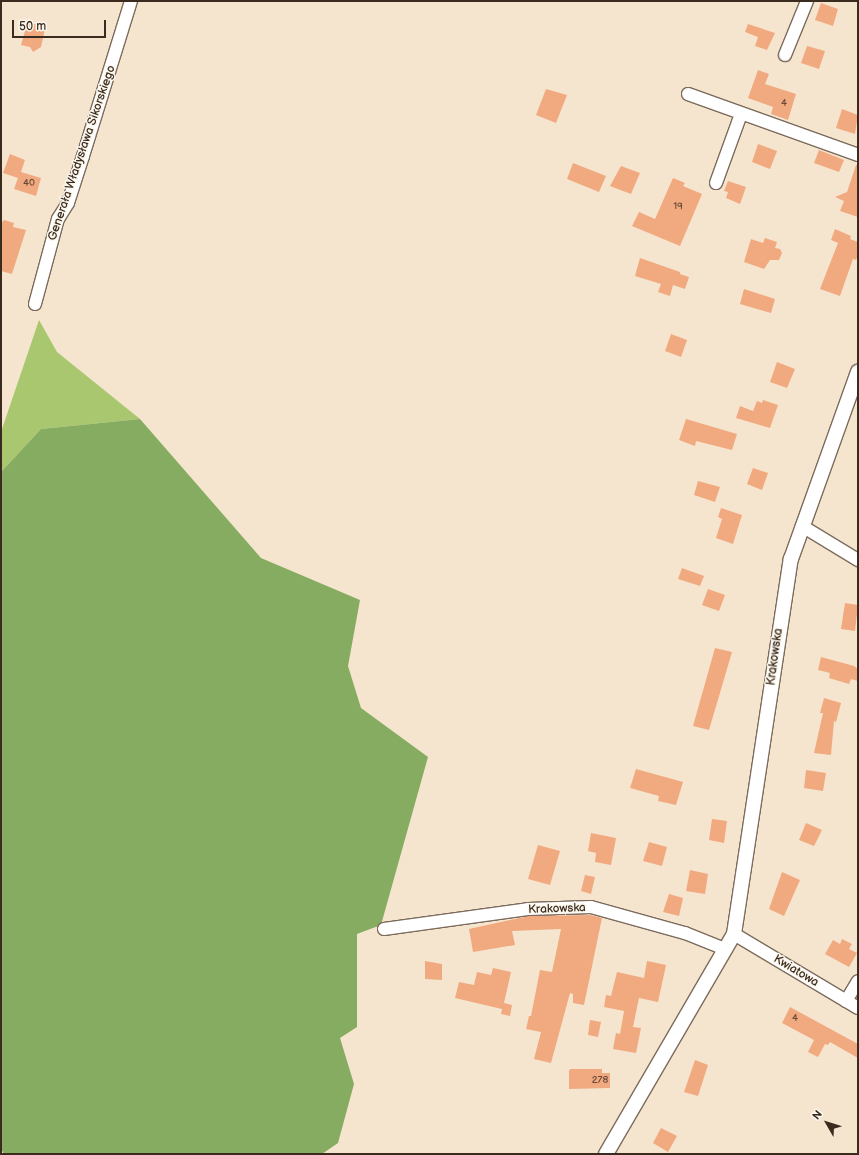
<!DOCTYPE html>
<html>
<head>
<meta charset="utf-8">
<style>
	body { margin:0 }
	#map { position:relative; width:859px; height:1155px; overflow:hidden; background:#f6e5ce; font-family:"Balsamiq Sans",sans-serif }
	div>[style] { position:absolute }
	.green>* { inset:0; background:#a8c76f }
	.forest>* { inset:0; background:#86ac62 }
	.building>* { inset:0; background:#f1a980 }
	.roads { filter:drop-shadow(1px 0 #7c6b5c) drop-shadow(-1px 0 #7c6b5c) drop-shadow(0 1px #7c6b5c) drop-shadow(0 -1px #7c6b5c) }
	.minor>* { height:12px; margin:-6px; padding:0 6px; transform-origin:6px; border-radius:6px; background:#fff }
	.tertiary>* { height:14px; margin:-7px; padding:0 7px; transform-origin:7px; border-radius:7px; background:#fff }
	span { translate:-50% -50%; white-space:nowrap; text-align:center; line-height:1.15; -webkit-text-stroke:3px #fbf7ec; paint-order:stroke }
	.number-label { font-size:10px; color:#684a36 }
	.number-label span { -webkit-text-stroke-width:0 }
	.street-label { font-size:12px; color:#3b2a1e }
	.frame { position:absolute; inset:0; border:2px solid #3b2a1e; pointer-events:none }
	.north { position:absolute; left:807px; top:1103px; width:40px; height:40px; -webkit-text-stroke:3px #fbf7ec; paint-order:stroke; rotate:309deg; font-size:11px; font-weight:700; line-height:16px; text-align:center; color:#3b2a1e }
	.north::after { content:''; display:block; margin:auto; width:14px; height:18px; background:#3b2a1e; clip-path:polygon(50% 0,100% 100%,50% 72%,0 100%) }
	.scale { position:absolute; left:12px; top:20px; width:94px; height:18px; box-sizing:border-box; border:2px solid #3b2a1e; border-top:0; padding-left:5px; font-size:12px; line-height:14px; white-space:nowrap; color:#3b2a1e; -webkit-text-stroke:3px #fbf7ec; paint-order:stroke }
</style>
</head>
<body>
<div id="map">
	<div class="green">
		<div style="clip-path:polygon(39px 320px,57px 352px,140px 419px,41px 429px,1px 472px,1px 432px)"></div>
	</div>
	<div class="forest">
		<div style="clip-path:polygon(140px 419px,261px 558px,360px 600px,348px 666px,361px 708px,428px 757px,381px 925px,357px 934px,357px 1027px,340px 1038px,354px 1084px,338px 1143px,322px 1154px,4px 1154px,1px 1149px,1px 472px,41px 429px)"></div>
	</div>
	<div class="building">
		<div style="clip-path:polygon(821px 3px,838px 9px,833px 26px,815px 20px)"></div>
		<div style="clip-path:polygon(27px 24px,37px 24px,45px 29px,41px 47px,33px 52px,30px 47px,21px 45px)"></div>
		<div style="clip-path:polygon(748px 24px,775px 33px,767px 50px,755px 46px,758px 37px,745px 32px)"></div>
		<div style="clip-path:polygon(807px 46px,825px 51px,819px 69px,801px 63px)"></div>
		<div style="clip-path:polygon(758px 70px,769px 74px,765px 84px,796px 94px,788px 120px,771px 114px,773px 107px,748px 98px)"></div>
		<div style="clip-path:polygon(546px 89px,567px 95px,556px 123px,536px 115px)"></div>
		<div style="clip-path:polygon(842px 109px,858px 115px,855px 134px,836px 128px)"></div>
		<div style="clip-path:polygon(758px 144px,777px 151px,770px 169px,752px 162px)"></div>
		<div style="clip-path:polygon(819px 150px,844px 160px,839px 172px,814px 163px)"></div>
		<div style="clip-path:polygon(10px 154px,25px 160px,21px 172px,41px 178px,36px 196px,14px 189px,18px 178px,3px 173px)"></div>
		<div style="clip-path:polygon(573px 163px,606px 176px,599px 192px,567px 179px)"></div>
		<div style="clip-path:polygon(856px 165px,858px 165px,858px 217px,840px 211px,844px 201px,835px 197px,847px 192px)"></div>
		<div style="clip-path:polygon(621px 166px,640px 173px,631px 194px,610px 186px)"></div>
		<div style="clip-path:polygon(673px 178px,685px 183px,683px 186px,702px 194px,680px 246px,632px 226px,639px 212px,655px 219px)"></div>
		<div style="clip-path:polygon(728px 181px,746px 187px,740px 204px,726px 198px,728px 192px,724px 191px)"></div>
		<div style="clip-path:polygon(4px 220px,14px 223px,13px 227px,26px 230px,12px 274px,1px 271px,1px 223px)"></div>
		<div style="clip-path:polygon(835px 229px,851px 236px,850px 239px,858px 242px,858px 255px,856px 260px,853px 259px,840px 296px,820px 289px,838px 243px,831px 240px)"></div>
		<div style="clip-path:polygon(765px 238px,777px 242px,775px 248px,780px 249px,782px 253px,779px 260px,770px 260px,764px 269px,744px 262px,751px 239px,763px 243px)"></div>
		<div style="clip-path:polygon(640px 258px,680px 272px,680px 274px,689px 277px,685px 289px,673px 285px,670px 296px,658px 292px,661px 284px,635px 276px)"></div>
		<div style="clip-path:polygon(744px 289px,775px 299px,771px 313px,740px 304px)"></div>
		<div style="clip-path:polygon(671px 334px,687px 340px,681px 357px,665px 351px)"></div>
		<div style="clip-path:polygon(777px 362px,795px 369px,787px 388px,770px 382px)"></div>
		<div style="clip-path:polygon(763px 400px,778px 405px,770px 428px,736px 418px,740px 406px,753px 411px,757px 401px,762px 403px)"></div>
		<div style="clip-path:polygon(686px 419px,737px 434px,732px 450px,696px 441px,695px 446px,679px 440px)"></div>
		<div style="clip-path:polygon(753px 468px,768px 473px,762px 490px,747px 484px)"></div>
		<div style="clip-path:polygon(698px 481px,720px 487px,715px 502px,694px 495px)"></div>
		<div style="clip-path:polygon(721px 508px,742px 515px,733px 544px,716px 538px,722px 519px,718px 517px)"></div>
		<div style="clip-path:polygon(682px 568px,704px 576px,700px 586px,678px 579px)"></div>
		<div style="clip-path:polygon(708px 589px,725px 595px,719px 611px,702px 605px)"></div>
		<div style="clip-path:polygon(845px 603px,858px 605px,855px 631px,841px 629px)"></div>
		<div style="clip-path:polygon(715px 648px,732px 652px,709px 730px,693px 726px)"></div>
		<div style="clip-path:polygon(821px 657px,854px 666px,858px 669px,858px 681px,851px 679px,849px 684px,829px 678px,830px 673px,818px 670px)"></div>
		<div style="clip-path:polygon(824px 698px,841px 703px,836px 722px,834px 721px,831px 755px,814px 753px,823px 713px,820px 713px)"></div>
		<div style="clip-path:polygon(636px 769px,683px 782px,676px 805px,658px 801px,659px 796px,630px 788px)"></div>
		<div style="clip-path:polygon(806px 770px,826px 773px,823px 791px,804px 788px)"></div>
		<div style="clip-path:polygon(712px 819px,727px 821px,724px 843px,709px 840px)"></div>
		<div style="clip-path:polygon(806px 823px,822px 830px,814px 846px,799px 840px)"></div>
		<div style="clip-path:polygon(591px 833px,616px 838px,611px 865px,595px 862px,596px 853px,588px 851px)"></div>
		<div style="clip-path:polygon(649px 842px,667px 847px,662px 866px,643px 861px)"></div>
		<div style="clip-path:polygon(538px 845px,560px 851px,550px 885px,528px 879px)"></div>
		<div style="clip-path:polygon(690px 870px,708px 874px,705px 894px,686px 891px)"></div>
		<div style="clip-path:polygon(782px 872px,800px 880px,784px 916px,769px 909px)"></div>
		<div style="clip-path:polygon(585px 875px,595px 877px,591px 894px,581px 891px)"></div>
		<div style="clip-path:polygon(669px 894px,683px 898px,679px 916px,663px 912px)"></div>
		<div style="clip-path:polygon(590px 915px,602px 918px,584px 1005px,573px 1003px,573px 994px,570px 993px,551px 1063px,534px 1059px,541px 1032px,526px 1029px,529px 1016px,531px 1016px,540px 970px,552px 972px,561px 929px,512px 931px,515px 945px,473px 952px,469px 929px,529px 916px)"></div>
		<div style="clip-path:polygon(842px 939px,852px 944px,849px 949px,857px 953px,849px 967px,825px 954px,833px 940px,840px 944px)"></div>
		<div style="clip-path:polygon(425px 961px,442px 964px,442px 980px,425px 979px)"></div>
		<div style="clip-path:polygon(647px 961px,666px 965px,658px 1002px,639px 998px,633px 1027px,641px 1028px,636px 1053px,613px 1049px,616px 1033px,620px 1034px,624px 1011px,604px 1007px,606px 995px,611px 996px,617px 972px,644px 978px)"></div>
		<div style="clip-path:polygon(493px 968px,511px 972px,504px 1003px,512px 1005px,510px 1016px,501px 1014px,502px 1009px,455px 998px,459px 982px,474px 985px,477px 972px,491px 975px)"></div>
		<div style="clip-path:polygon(790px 1007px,858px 1044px,858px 1058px,830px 1042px,828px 1045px,825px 1044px,818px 1057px,808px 1052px,814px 1040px,782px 1023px)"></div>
		<div style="clip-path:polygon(590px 1020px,601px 1022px,598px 1037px,588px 1035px)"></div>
		<div style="clip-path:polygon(695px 1060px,708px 1065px,698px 1096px,684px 1092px)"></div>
		<div style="clip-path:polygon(571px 1069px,602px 1069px,602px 1073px,610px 1073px,610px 1088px,569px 1089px,569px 1070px)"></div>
		<div style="clip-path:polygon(661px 1128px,677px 1136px,668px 1152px,653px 1143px)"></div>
	</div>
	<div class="roads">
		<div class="minor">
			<div style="left:785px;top:55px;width:58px;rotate:-67.8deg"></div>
			<div style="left:688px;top:94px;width:181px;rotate:19.7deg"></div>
			<div style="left:716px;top:183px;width:73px;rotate:-70.1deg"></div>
			<div style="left:35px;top:304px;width:88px;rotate:-74.9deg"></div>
			<div style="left:58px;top:219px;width:19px;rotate:-58deg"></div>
			<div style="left:68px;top:203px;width:49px;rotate:-72.3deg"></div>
			<div style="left:83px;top:156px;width:162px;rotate:-72.8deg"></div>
			<div style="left:802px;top:526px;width:66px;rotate:31.3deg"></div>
			<div style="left:384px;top:929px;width:145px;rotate:-7.9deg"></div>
			<div style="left:528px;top:909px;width:63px;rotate:-1.8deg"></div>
			<div style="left:591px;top:907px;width:98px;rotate:15.5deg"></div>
			<div style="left:685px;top:933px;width:43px;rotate:21.8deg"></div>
			<div style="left:734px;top:934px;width:144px;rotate:30.8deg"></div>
			<div style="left:846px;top:1001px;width:23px;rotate:-59deg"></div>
		</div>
		<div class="tertiary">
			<div style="left:606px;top:1154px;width:255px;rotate:-59.8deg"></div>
			<div style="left:734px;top:934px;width:379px;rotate:-81.4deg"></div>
			<div style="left:791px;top:559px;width:199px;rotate:-70.3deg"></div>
		</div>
	</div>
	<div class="number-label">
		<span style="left:784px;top:104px">4</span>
		<span style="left:29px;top:184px">40</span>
		<span style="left:678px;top:207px">19</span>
		<span style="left:795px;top:1019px">4</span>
		<span style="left:600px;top:1081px">278</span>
	</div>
	<div class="street-label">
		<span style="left:82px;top:153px;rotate:-71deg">Generała Władysława Sikorskiego</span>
		<span style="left:775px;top:657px;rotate:-82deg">Krakowska</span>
		<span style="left:557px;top:909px;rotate:-2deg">Krakowska</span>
		<span style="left:796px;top:971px;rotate:31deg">Kwiatowa</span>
	</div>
	<div class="frame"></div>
	<div class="north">N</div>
	<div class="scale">50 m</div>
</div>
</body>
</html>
